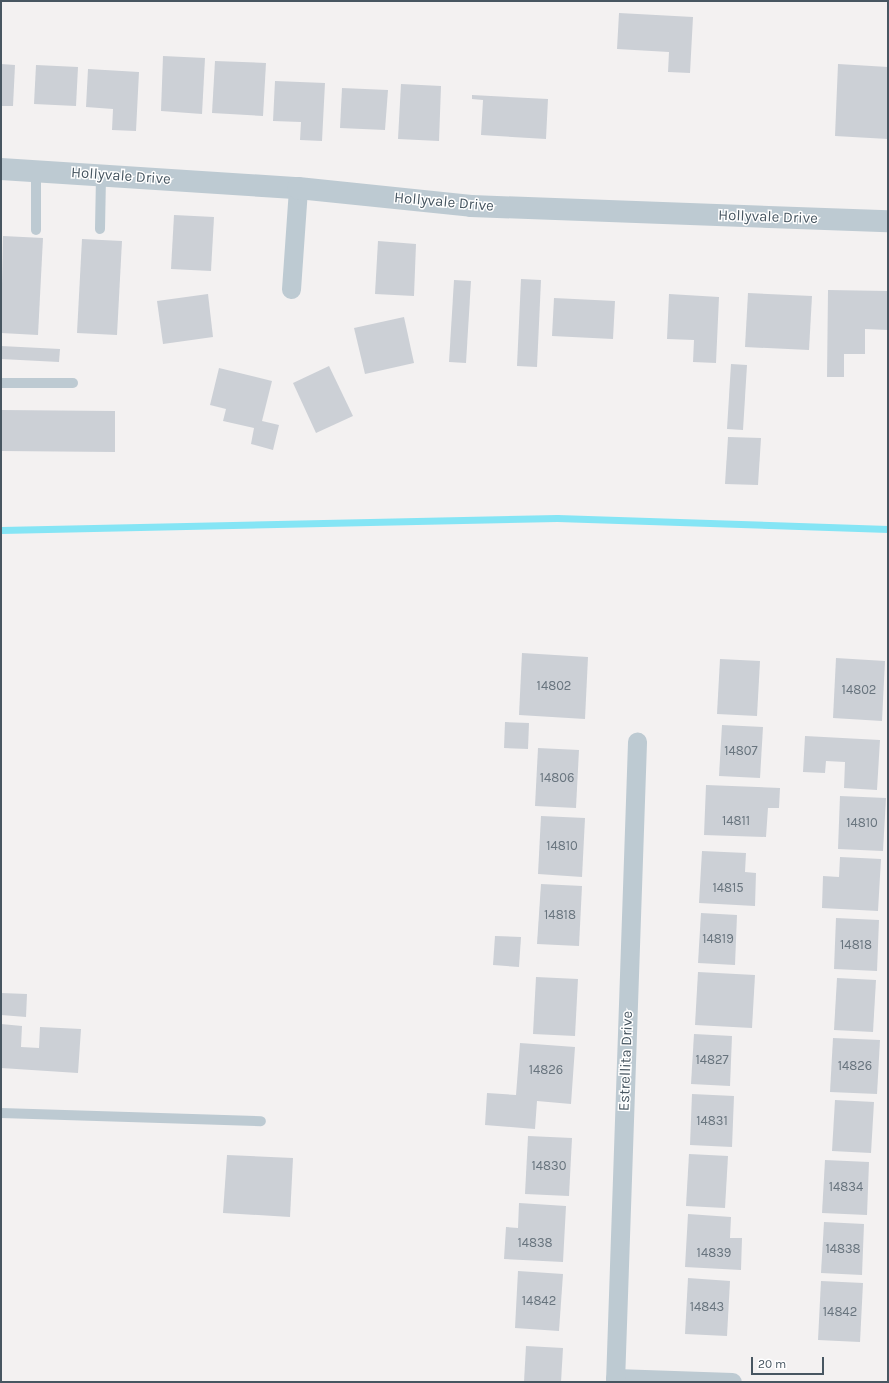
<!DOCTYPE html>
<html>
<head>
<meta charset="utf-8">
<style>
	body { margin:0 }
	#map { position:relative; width:889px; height:1383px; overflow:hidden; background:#f3f1f1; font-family:Karla,sans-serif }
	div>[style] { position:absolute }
	.stream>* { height:7px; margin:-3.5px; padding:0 3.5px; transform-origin:3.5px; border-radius:3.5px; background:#85e5f5 }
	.building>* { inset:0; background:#ccd0d6 }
	.service>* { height:10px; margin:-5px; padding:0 5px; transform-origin:5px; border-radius:5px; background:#bdcad2 }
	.minor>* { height:19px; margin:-9.5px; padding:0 9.5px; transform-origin:9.5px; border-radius:9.5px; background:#bdcad2 }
	.tertiary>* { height:22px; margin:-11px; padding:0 11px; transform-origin:11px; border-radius:11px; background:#bdcad2 }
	span { translate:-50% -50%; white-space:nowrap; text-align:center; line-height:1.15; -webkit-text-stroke:3px #fff; paint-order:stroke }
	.number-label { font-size:13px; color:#68747e }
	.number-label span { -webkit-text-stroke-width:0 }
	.street-label { font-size:15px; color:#475661 }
	.frame { position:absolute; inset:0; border:2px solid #475661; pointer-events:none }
	.scale { position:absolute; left:751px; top:1357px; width:73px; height:18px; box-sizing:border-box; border:2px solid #475661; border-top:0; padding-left:5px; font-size:12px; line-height:14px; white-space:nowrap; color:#475661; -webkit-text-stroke:3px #fff; paint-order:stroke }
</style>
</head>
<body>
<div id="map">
	<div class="stream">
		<div style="left:1px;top:530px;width:556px;rotate:-1.24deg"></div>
		<div style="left:557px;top:518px;width:331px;rotate:1.9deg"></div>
	</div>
	<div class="building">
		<div style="clip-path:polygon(619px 13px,693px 17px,690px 73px,668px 72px,669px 52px,617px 49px)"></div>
		<div style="clip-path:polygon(163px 56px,205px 58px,202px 114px,161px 111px)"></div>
		<div style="clip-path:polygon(215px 61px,266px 63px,263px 116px,212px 113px)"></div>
		<div style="clip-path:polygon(1px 64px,15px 65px,13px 106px,1px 106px)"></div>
		<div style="clip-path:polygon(838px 64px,888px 67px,888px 139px,835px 136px)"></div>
		<div style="clip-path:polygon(36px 65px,78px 67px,76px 106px,34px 104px)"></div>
		<div style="clip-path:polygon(88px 69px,139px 72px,136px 131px,112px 130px,113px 109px,86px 107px)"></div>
		<div style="clip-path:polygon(275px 81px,325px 83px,322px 141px,300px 140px,301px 122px,273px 121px)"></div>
		<div style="clip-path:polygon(401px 84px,441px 86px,439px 141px,398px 139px)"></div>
		<div style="clip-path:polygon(342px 88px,388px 90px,385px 130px,340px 128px)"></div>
		<div style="clip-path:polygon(472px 95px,548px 99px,546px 139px,481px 135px,483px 100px,472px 99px)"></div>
		<div style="clip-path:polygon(174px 215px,214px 217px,211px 271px,171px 269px)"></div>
		<div style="clip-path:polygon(3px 236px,43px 238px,38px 335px,1px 333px)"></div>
		<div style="clip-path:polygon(82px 239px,122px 241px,117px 335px,77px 333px)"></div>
		<div style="clip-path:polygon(378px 241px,416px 244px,414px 296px,375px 294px)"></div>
		<div style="clip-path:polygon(521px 279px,541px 280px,537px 367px,517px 366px)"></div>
		<div style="clip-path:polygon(454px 280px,471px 281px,466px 363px,449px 362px)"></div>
		<div style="clip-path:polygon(828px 290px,888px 291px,888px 330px,865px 329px,865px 354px,844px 354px,844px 377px,827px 377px)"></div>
		<div style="clip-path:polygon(748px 293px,812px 296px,809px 350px,745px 347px)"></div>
		<div style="clip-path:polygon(208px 294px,213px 337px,163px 344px,157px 301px)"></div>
		<div style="clip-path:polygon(669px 294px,719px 297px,716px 363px,693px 362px,694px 340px,667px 339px)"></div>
		<div style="clip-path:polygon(554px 298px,615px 301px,613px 339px,552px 336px)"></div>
		<div style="clip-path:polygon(404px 317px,414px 363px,365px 374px,354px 328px)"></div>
		<div style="clip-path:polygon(1px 346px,60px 349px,59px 362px,1px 359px)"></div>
		<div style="clip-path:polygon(731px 364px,747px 365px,743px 430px,727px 429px)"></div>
		<div style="clip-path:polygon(329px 366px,353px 416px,316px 433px,293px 383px)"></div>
		<div style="clip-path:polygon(219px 368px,272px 381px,262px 421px,279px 425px,273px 450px,251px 444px,254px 428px,223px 421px,226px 409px,210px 405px)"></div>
		<div style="clip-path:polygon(1px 410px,115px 411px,115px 452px,1px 451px)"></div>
		<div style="clip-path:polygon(728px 437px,761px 438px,758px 485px,725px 484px)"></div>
		<div style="clip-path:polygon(522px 653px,588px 657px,585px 719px,519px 715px)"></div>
		<div style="clip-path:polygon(836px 658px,885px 661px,882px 721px,833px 718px)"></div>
		<div style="clip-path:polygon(720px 659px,760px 661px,757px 716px,717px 714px)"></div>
		<div style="clip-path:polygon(505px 722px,529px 723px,528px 749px,504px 748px)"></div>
		<div style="clip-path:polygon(722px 725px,763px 727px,760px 778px,719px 776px)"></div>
		<div style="clip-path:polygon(805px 736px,880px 740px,877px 790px,844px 788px,845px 762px,826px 761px,825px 773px,803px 772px)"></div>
		<div style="clip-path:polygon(538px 748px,579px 750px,576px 808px,535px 806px)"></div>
		<div style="clip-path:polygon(706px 785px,780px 788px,779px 808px,768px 808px,766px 837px,704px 835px)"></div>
		<div style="clip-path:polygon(840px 796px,886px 798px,883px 851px,838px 849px)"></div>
		<div style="clip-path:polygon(541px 816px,585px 818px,582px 877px,538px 874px)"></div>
		<div style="clip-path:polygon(702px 851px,746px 853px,745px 872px,756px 873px,755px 906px,699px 903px)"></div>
		<div style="clip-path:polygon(840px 857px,881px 859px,878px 911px,822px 908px,823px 876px,839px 877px)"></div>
		<div style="clip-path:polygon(541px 884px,582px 886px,579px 946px,537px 944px)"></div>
		<div style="clip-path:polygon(701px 913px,737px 915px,735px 965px,698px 963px)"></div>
		<div style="clip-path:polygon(836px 918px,879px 920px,877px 971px,834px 969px)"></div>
		<div style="clip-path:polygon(495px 936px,521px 937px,519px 967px,493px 965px)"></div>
		<div style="clip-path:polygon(698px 972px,755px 975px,752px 1028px,695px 1025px)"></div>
		<div style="clip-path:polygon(536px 977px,578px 979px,575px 1036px,533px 1034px)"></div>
		<div style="clip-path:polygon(837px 978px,876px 980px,873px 1032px,834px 1030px)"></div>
		<div style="clip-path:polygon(1px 993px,27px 994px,26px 1017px,1px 1015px)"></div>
		<div style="clip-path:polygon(1px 1024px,22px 1026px,21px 1047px,39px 1048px,40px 1027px,81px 1029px,78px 1073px,1px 1068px)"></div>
		<div style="clip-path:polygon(694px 1034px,732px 1036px,730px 1086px,691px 1084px)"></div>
		<div style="clip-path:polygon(833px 1038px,880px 1040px,877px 1094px,830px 1092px)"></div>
		<div style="clip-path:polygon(520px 1043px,575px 1047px,571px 1104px,537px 1101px,535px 1129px,485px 1125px,487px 1093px,516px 1095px)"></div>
		<div style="clip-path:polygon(692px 1094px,734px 1096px,732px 1147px,690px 1145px)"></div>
		<div style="clip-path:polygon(835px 1100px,874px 1102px,871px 1153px,832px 1151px)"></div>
		<div style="clip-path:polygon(528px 1136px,572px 1138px,569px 1196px,525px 1194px)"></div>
		<div style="clip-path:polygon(689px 1154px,728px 1156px,725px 1208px,686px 1206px)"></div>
		<div style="clip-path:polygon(227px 1155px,293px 1158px,290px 1217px,223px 1213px)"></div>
		<div style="clip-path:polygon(825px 1160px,869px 1162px,867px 1215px,822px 1213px)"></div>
		<div style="clip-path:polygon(519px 1203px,566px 1206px,563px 1262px,504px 1259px,506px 1227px,518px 1228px)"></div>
		<div style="clip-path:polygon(688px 1214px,731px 1217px,730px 1238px,742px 1238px,741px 1270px,685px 1267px)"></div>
		<div style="clip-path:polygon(824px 1222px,864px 1224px,862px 1275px,821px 1273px)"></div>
		<div style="clip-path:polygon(518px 1271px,563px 1274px,559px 1331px,515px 1328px)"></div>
		<div style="clip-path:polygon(688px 1278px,730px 1281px,727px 1336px,685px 1334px)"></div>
		<div style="clip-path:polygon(821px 1281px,863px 1283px,860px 1342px,818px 1340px)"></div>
		<div style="clip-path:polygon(526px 1346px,563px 1348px,561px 1382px,524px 1382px)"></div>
	</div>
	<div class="service">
		<div style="left:36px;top:171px;width:59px;rotate:90deg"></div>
		<div style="left:100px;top:229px;width:54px;rotate:-88.9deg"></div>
		<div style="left:1px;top:383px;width:72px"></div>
		<div style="left:1px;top:1113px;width:260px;rotate:1.8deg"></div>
	</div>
	<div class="minor">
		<div style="left:291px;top:289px;width:101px;rotate:-86deg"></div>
		<div style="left:615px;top:1378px;width:117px;rotate:2deg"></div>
		<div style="left:615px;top:1382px;width:641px;rotate:-88.03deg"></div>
	</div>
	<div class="tertiary">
		<div style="left:1px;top:169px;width:298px;rotate:3.7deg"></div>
		<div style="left:298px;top:188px;width:174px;rotate:5.9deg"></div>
		<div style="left:471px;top:206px;width:417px;rotate:2.1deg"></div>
	</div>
	<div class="number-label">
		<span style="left:554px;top:686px">14802</span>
		<span style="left:859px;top:690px">14802</span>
		<span style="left:741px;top:751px">14807</span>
		<span style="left:557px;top:778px">14806</span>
		<span style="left:736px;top:821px">14811</span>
		<span style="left:862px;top:823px">14810</span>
		<span style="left:562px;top:846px">14810</span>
		<span style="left:728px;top:888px">14815</span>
		<span style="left:560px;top:915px">14818</span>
		<span style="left:718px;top:939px">14819</span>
		<span style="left:856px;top:945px">14818</span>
		<span style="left:712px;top:1060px">14827</span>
		<span style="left:855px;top:1066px">14826</span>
		<span style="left:546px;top:1070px">14826</span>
		<span style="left:712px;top:1121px">14831</span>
		<span style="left:549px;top:1166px">14830</span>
		<span style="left:846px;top:1187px">14834</span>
		<span style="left:535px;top:1243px">14838</span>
		<span style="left:843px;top:1249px">14838</span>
		<span style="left:714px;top:1253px">14839</span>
		<span style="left:539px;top:1301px">14842</span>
		<span style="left:707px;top:1307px">14843</span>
		<span style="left:840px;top:1312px">14842</span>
	</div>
	<div class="street-label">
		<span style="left:121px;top:176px;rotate:4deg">Hollyvale Drive</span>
		<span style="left:444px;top:202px;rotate:5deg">Hollyvale Drive</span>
		<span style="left:768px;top:217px;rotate:2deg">Hollyvale Drive</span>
		<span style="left:626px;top:1061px;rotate:-88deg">Estrellita Drive</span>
	</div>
	<div class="frame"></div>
	<div class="scale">20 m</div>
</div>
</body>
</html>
